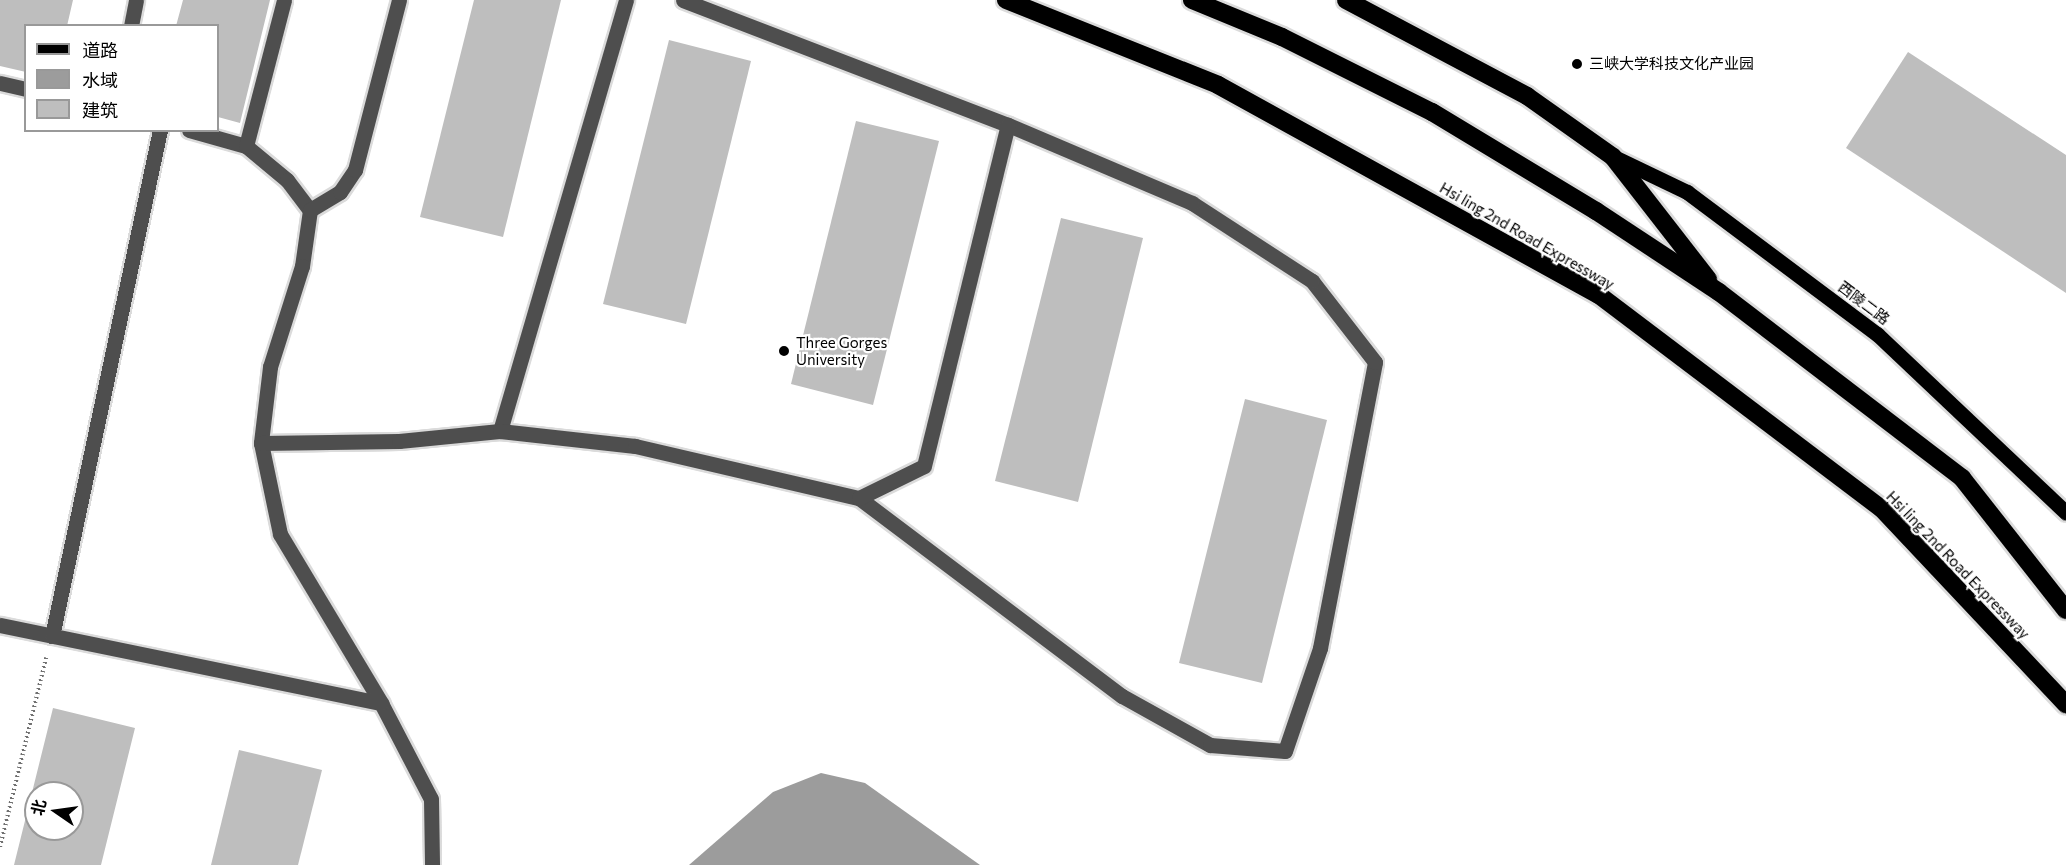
<!DOCTYPE html>
<html>
<head>
<meta charset="utf-8">
<style>
	body { margin:0 }
	#map { position:relative; width:2066px; height:865px; overflow:hidden; background:#fff; font-family:Commissioner,"Noto Sans SC",sans-serif }
	div>[style] { position:absolute }
	.water>* { inset:0; background:#9c9c9c }
	.building>* { inset:0; background:#bebebe }
	.path>* { height:4px; margin-top:-2px; transform-origin:0; background:repeating-linear-gradient(90deg,#707070 0 1.5px,transparent 0 4.5px) }
	.roads { filter:drop-shadow(2px 0 #dbdbdb) drop-shadow(-2px 0 #dbdbdb) drop-shadow(0 2px #dbdbdb) drop-shadow(0 -2px #dbdbdb) }
	.minor>* { height:15px; margin:-7.5px; padding:0 7.5px; transform-origin:7.5px; border-radius:7.5px; background:#4e4e4e }
	.major>* { height:15px; margin:-7.5px; padding:0 7.5px; transform-origin:7.5px; border-radius:7.5px; background:#000 }
	.highway>* { height:18px; margin:-9px; padding:0 9px; transform-origin:9px; border-radius:9px; background:#000 }
	.dots>* { width:16px; height:16px; translate:-50% -50%; box-sizing:border-box; border:3px solid #fff; border-radius:50% }
	span { translate:-50% -50%; white-space:nowrap; text-align:center; line-height:1.15; -webkit-text-stroke:4.5px #fff; paint-order:stroke }
	.poi-label { font-size:15px; color:#000 }
	.left { translate:0 -50%; text-align:left }
	.street-label { font-size:15px; color:#000 }
	.legend { position:absolute; left:24px; top:24px; width:195px; height:108px; box-sizing:border-box; background:#fff; border:2px solid #999; margin:0; padding:8px 10px; list-style:none; font-size:18px; color:#000 }
	.legend li { display:flex; align-items:center; gap:12px; height:30px }
	.legend b { width:30px; border:2px solid #999 }
	.north { position:absolute; left:24px; top:781px; width:60px; height:60px; box-sizing:border-box; background:#fff; border:2px solid #999; border-radius:50%; rotate:283deg; font-size:16px; font-weight:700; line-height:24px; text-align:center; color:#000 }
	.north::after { content:''; display:block; margin:auto; width:21px; height:27px; background:#000; clip-path:polygon(50% 0,100% 100%,50% 72%,0 100%) }
</style>
</head>
<body>
<div id="map">
	<div class="water">
		<div style="clip-path:polygon(821px 773px,865px 783px,980px 865px,689px 865px,773px 792px)"></div>
	</div>
	<div class="building">
		<div style="clip-path:polygon(0 0,73px 0,67px 26px,26px 26px,26px 72px,0 66px)"></div>
		<div style="clip-path:polygon(183px 0,270px 0,240px 123px,218px 117px,218px 26px,176px 26px)"></div>
		<div style="clip-path:polygon(474px 0,561px 0,503px 237px,420px 217px)"></div>
		<div style="clip-path:polygon(669px 40px,751px 61px,686px 324px,603px 304px)"></div>
		<div style="clip-path:polygon(1908px 52px,2066px 155px,2066px 293px,1846px 148px)"></div>
		<div style="clip-path:polygon(856px 121px,939px 141px,873px 405px,791px 384px)"></div>
		<div style="clip-path:polygon(1061px 218px,1143px 238px,1078px 502px,995px 481px)"></div>
		<div style="clip-path:polygon(1245px 399px,1327px 420px,1262px 683px,1179px 663px)"></div>
		<div style="clip-path:polygon(evenodd,53px 708px,135px 728px,101px 865px,14px 865px,53px 708px,36px 793px,72px 793px,72px 829px,36px 829px,36px 793px)"></div>
		<div style="clip-path:polygon(239px 750px,322px 770px,298px 865px,211px 865px)"></div>
	</div>
	<div class="path">
		<div style="left:0;top:847px;width:195px;rotate:-76.3deg"></div>
	</div>
	<div class="roads">
		<div class="minor">
			<div style="left:131px;top:26px;width:26px;rotate:-79deg"></div>
			<div style="left:0;top:83px;width:27px;rotate:13deg"></div>
			<div style="left:189px;top:130px;width:59px;rotate:15.7deg"></div>
			<div style="left:246px;top:146px;width:53px;rotate:39.7deg"></div>
			<div style="left:287px;top:180px;width:38px;rotate:53deg"></div>
			<div style="left:310px;top:210px;width:57px;rotate:98.1deg"></div>
			<div style="left:302px;top:266px;width:106px;rotate:107.6deg"></div>
			<div style="left:270px;top:367px;width:77px;rotate:96.8deg"></div>
			<div style="left:261px;top:443px;width:93px;rotate:78.2deg"></div>
			<div style="left:280px;top:534px;width:197px;rotate:59.1deg"></div>
			<div style="left:381px;top:703px;width:108px;rotate:62.5deg"></div>
			<div style="left:431px;top:799px;width:66px;rotate:89.1deg"></div>
			<div style="left:246px;top:146px;width:151px;rotate:-75.4deg"></div>
			<div style="left:310px;top:210px;width:35px;rotate:-31deg"></div>
			<div style="left:340px;top:192px;width:27px;rotate:-56deg"></div>
			<div style="left:355px;top:170px;width:176px;rotate:-75.5deg"></div>
			<div style="left:500px;top:431px;width:449px;rotate:-73.7deg"></div>
			<div style="left:261px;top:443px;width:138px;rotate:-0.8deg"></div>
			<div style="left:399px;top:441px;width:101px;rotate:-5.7deg"></div>
			<div style="left:500px;top:431px;width:136px;rotate:6.3deg"></div>
			<div style="left:635px;top:446px;width:230px;rotate:13.1deg"></div>
			<div style="left:859px;top:498px;width:329px;rotate:37deg"></div>
			<div style="left:1122px;top:696px;width:101px;rotate:29.1deg"></div>
			<div style="left:1210px;top:745px;width:75px;rotate:4.6deg"></div>
			<div style="left:1285px;top:751px;width:109px;rotate:-71.2deg"></div>
			<div style="left:1320px;top:648px;width:291px;rotate:-79.1deg"></div>
			<div style="left:1375px;top:362px;width:103px;rotate:-127.9deg"></div>
			<div style="left:1312px;top:281px;width:143px;rotate:-147deg"></div>
			<div style="left:1192px;top:203px;width:200px;rotate:-157deg"></div>
			<div style="left:1008px;top:125px;width:348px;rotate:-159deg"></div>
			<div style="left:859px;top:498px;width:72px;rotate:-26.2deg"></div>
			<div style="left:924px;top:466px;width:351px;rotate:-76.2deg"></div>
			<div style="left:0;top:625px;width:389px;rotate:11.6deg"></div>
			<div style="left:52px;top:636px;width:517px;rotate:-77.95deg"></div>
		</div>
		<div class="major">
			<div style="left:1614px;top:157px;width:81px;rotate:25.6deg"></div>
			<div style="left:1687px;top:192px;width:237px;rotate:36.8deg"></div>
			<div style="left:1877px;top:334px;width:260px;rotate:43.4deg"></div>
		</div>
		<div class="highway">
			<div style="left:1006px;top:0;width:228px;rotate:21.8deg"></div>
			<div style="left:1218px;top:85px;width:435px;rotate:28.9deg"></div>
			<div style="left:1599px;top:295px;width:353px;rotate:37.1deg"></div>
			<div style="left:1881px;top:508px;width:270px;rotate:46.7deg"></div>
			<div style="left:1192px;top:0;width:97px;rotate:22.3deg"></div>
			<div style="left:1282px;top:37px;width:168px;rotate:26.6deg"></div>
			<div style="left:1432px;top:112px;width:192px;rotate:31.1deg"></div>
			<div style="left:1596px;top:211px;width:147px;rotate:33.4deg"></div>
			<div style="left:1719px;top:292px;width:306px;rotate:37.4deg"></div>
			<div style="left:1962px;top:478px;width:168px;rotate:51.8deg"></div>
			<div style="left:1346px;top:0;width:205px;rotate:27.9deg"></div>
			<div style="left:1527px;top:96px;width:105px;rotate:35.3deg"></div>
			<div style="left:1613px;top:157px;width:155px;rotate:52.1deg"></div>
		</div>
	</div>
	<div class="dots">
		<div style="left:1577px;top:64px;background:#000"></div>
		<div style="left:784px;top:351px;background:#000"></div>
	</div>
	<div class="poi-label">
		<span class="left" style="left:1589px;top:64px">三峡大学科技文化产业园</span>
		<span class="left" style="left:796px;top:351px">Three Gorges<br>University</span>
	</div>
	<div class="street-label">
		<span style="left:1527px;top:236px;rotate:30deg">Hsi ling 2nd Road Expressway</span>
		<span style="left:1864px;top:303px;rotate:37deg">西陵二路</span>
		<span style="left:1958px;top:565px;rotate:46deg">Hsi ling 2nd Road Expressway</span>
	</div>
	<ul class="legend">
	<li><b style="height:8px;background:#000"></b>道路</li>
	<li><b style="height:16px;background:#9c9c9c"></b>水域</li>
	<li><b style="height:16px;background:#bebebe"></b>建筑</li>
	</ul>
	<div class="north">北</div>
</div>
</body>
</html>
